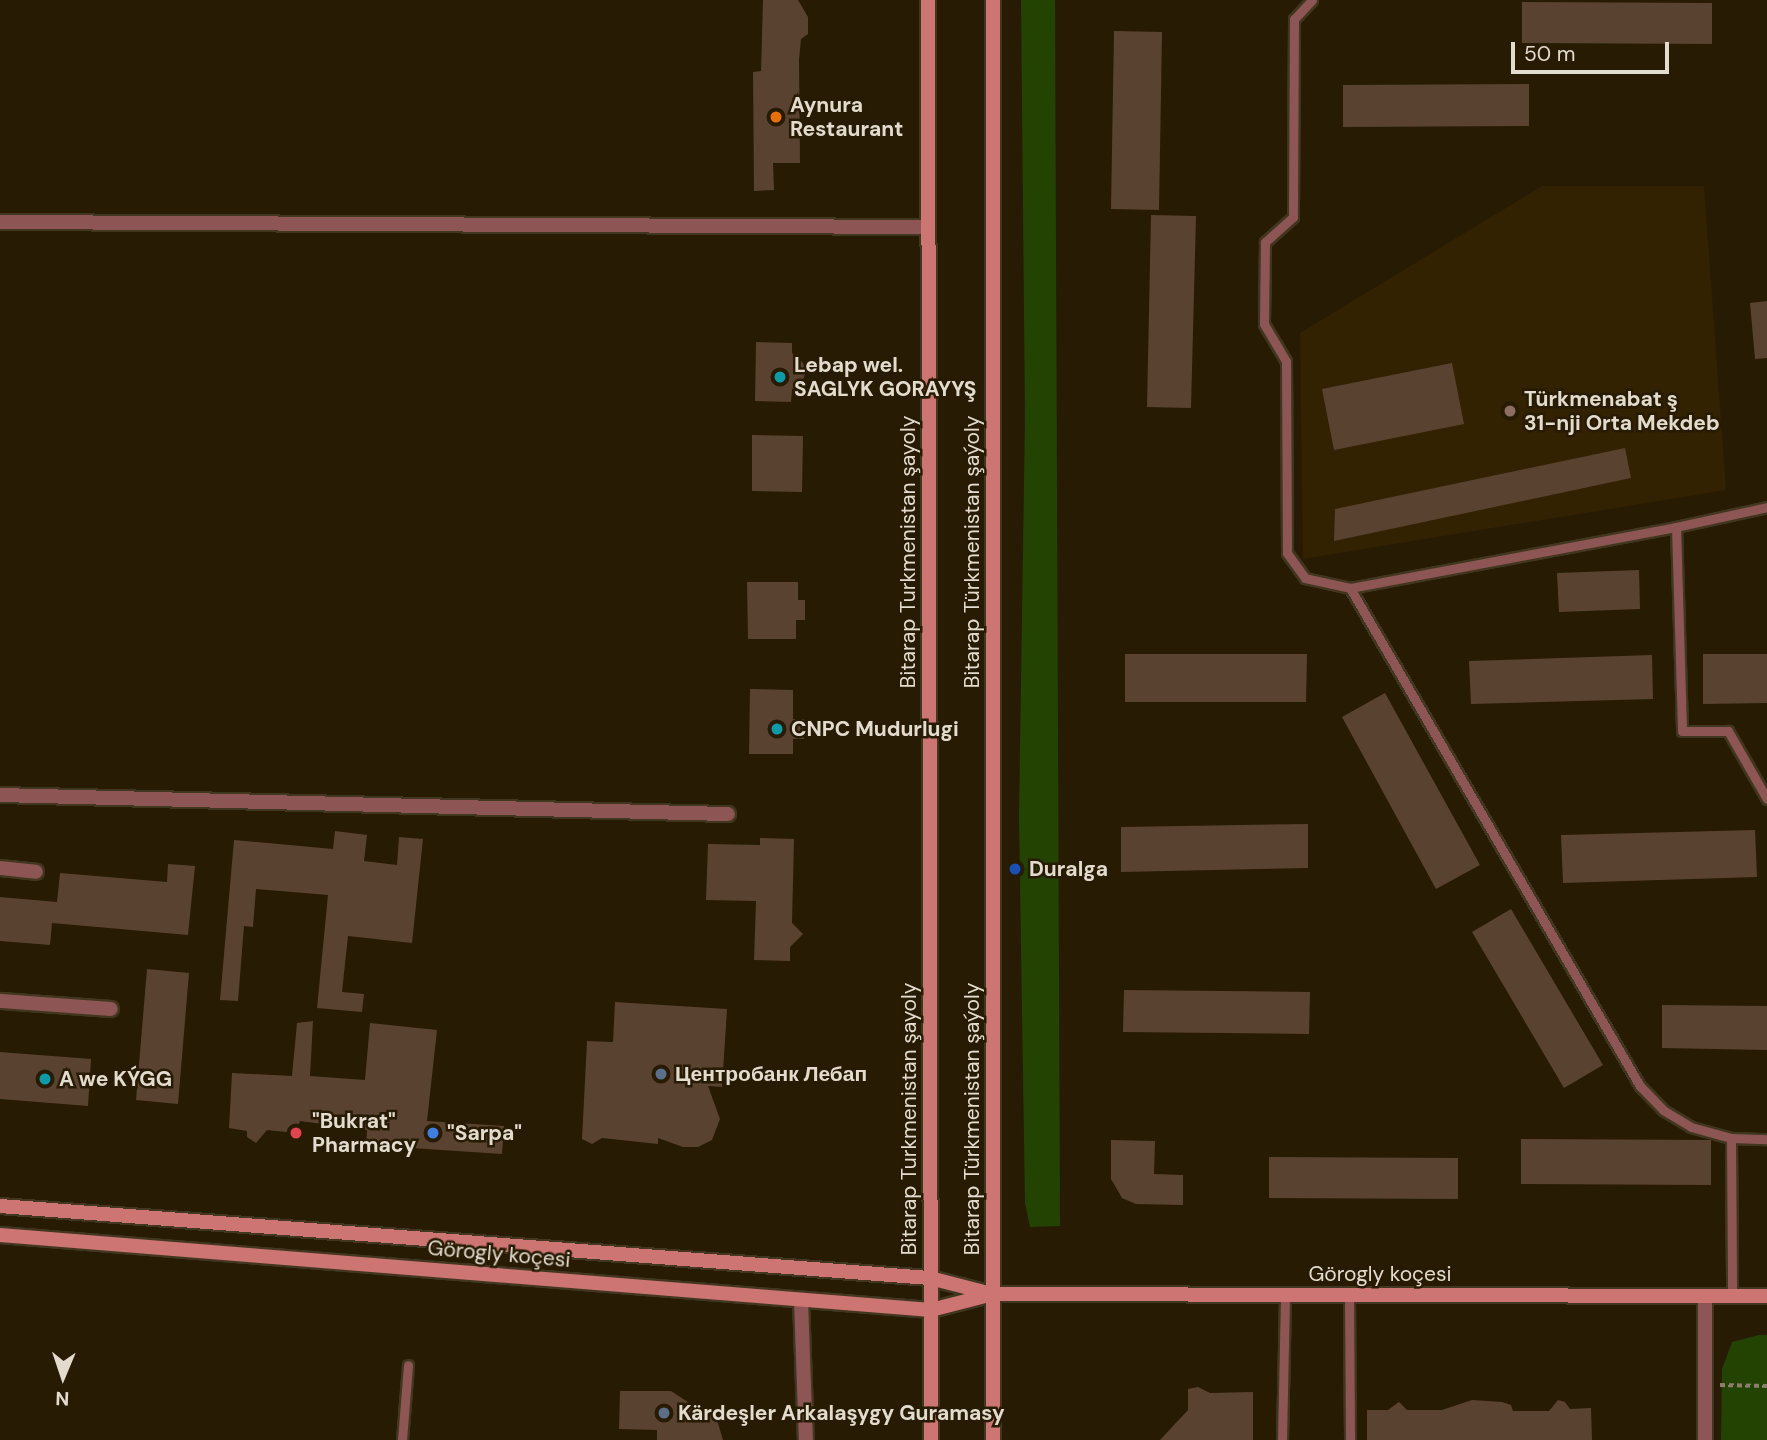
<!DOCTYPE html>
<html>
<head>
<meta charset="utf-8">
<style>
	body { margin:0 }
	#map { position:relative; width:1767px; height:1440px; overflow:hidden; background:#271b03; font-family:"DM Sans",sans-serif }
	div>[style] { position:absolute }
	.built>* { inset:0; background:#322202 }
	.green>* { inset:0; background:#234303 }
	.building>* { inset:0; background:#5a4231 }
	.path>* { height:3.5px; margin-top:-1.75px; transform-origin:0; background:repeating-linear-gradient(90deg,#897f6c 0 5px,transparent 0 8.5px) }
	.roads { filter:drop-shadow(2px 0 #41361f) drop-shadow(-2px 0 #41361f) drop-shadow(0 2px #41361f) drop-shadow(0 -2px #41361f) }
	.lane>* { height:9px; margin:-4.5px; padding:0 4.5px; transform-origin:4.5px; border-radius:4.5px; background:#8d5654 }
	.street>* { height:14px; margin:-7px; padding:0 7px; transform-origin:7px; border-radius:7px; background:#8d5654 }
	.secondary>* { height:14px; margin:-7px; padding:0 7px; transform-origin:7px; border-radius:7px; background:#cd7573 }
	.dots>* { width:19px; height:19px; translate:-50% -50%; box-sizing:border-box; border:4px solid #271b03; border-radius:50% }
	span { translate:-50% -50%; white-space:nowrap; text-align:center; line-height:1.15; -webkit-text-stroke:5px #271b03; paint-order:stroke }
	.poi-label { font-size:21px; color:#e3dbcd; font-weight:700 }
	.left { translate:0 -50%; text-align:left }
	.street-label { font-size:21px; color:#e3dbcd }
	.north { position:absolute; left:28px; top:1342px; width:70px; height:70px; -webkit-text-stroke:5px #271b03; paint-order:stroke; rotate:182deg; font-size:19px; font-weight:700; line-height:28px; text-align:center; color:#e3dbcd }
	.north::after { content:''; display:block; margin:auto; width:24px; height:32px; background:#e3dbcd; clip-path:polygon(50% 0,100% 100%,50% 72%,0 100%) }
	.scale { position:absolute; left:1511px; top:42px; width:158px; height:32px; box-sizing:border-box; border:4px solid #e3dbcd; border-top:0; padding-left:9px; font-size:21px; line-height:24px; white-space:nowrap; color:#e3dbcd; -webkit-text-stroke:5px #271b03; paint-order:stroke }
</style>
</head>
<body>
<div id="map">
	<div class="built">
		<div style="clip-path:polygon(1542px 186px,1704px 186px,1726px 490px,1303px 559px,1300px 333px)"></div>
	</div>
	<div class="green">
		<div style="clip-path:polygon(1021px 0,1055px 0,1060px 1226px,1030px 1227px,1025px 1203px,1019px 817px,1025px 417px)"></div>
		<div style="clip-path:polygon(1759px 1335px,1767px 1335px,1767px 1440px,1721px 1440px,1722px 1369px,1732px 1342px)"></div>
	</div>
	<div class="building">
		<div style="clip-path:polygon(763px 0,798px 0,808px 17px,808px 34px,801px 39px,799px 59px,800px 163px,773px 163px,774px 190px,754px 191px,753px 72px,761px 71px)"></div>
		<div style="clip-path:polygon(1522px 2px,1712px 3px,1712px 44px,1522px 43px)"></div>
		<div style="clip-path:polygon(1114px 31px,1162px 32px,1159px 210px,1111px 209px)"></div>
		<div style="clip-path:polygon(1529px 84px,1529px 126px,1343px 127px,1343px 85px)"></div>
		<div style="clip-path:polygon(1151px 215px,1196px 216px,1191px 408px,1147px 407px)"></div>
		<div style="clip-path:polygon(1767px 301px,1767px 358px,1755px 359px,1750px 303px)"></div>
		<div style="clip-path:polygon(756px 342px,792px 343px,792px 353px,803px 363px,806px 372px,802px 382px,792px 390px,791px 402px,755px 401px)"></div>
		<div style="clip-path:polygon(1452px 363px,1464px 424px,1334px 450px,1322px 389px)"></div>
		<div style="clip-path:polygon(752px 435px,803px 436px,802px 492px,752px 491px)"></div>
		<div style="clip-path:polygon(1625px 448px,1631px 478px,1334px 541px,1335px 509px)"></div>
		<div style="clip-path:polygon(1639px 570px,1640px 609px,1559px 612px,1557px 573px)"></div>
		<div style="clip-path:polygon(747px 582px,798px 582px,798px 600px,805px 600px,805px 620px,796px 620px,796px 639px,748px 639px)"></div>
		<div style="clip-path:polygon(1125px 654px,1307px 654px,1306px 702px,1125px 702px)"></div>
		<div style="clip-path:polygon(1703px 654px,1767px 654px,1767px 703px,1703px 704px)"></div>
		<div style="clip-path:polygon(1652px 655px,1653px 699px,1471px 704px,1469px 661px)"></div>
		<div style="clip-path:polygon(750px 689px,793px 690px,793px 719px,804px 719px,804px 739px,793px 739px,793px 754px,749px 754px)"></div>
		<div style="clip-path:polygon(1385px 693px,1480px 865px,1436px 889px,1342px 717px)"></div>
		<div style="clip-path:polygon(1308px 824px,1308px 868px,1121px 872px,1121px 827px)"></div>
		<div style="clip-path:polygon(1755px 830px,1757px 877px,1563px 883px,1561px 835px)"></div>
		<div style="clip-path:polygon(335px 831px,367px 835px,364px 861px,397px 865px,399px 837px,423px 839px,412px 943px,348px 936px,342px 992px,364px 994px,362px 1012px,317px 1008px,328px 895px,256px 889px,253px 927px,244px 926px,238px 1001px,220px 1000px,234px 840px,333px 849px)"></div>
		<div style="clip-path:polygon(760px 838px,794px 839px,792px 923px,803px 934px,790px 947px,790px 961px,754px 960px,756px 901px,706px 900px,708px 844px,760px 845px)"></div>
		<div style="clip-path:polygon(168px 864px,195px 866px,188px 935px,52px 923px,50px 945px,0 941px,0 897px,57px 902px,60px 873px,167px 882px)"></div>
		<div style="clip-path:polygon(1511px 909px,1603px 1065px,1564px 1088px,1472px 932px)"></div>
		<div style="clip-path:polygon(147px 969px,189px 973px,178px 1104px,136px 1100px)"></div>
		<div style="clip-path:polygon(1124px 990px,1310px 992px,1309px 1034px,1123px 1032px)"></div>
		<div style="clip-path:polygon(615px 1002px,727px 1009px,722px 1087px,708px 1086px,720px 1119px,712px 1140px,698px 1147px,683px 1147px,658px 1138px,658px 1144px,602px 1138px,592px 1144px,582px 1139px,587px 1041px,613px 1042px)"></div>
		<div style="clip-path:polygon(1662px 1005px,1767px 1006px,1767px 1050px,1662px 1048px)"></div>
		<div style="clip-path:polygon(313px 1021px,310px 1076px,365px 1080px,370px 1023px,437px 1030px,427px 1121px,504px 1126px,502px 1154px,366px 1145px,367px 1130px,300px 1121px,296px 1133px,267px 1130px,256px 1143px,247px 1137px,247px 1131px,229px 1128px,232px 1073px,292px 1076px,297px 1023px)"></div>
		<div style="clip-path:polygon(0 1052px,91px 1059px,88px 1106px,0 1099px)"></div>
		<div style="clip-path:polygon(1521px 1139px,1711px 1140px,1711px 1185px,1521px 1184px)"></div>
		<div style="clip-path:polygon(1111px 1140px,1155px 1141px,1154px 1174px,1183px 1175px,1183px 1205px,1136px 1204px,1122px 1198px,1111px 1179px)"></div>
		<div style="clip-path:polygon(1269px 1157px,1458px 1158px,1458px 1199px,1269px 1198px)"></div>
		<div style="clip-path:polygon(1198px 1387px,1210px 1393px,1253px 1392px,1253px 1440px,1160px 1440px,1188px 1410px,1188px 1389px)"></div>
		<div style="clip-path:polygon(620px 1391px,671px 1391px,694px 1406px,699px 1404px,717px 1420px,723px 1440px,657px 1440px,657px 1430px,619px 1429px)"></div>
		<div style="clip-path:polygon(1472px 1400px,1502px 1402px,1511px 1405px,1513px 1411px,1549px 1411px,1558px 1400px,1565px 1402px,1570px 1409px,1591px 1408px,1592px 1440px,1367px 1440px,1367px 1410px,1388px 1410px,1399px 1402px,1407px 1410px,1442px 1410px)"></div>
	</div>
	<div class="path">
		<div style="left:1720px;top:1385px;width:47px;rotate:1.2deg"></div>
	</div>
	<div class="roads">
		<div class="lane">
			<div style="left:1312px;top:0;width:26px;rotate:133deg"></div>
			<div style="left:1294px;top:19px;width:198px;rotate:90.3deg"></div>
			<div style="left:1293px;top:217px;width:38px;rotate:138deg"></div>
			<div style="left:1265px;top:242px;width:82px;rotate:90.7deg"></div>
			<div style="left:1264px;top:324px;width:43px;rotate:59.3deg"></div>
			<div style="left:1286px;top:361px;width:192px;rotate:89.7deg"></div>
			<div style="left:1287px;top:553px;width:31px;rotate:54deg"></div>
			<div style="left:1305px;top:578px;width:46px;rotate:12.5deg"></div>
			<div style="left:1350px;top:588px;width:576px;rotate:59.79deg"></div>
			<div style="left:1640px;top:1086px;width:33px;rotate:46deg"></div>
			<div style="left:1663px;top:1110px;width:33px;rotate:31deg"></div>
			<div style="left:1691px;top:1127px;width:41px;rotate:15.4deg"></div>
			<div style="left:1731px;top:1138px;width:36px;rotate:2deg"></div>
			<div style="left:1767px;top:507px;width:93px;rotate:167.6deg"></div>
			<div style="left:1676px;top:527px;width:204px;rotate:88.3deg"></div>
			<div style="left:1682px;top:731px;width:46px"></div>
			<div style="left:1728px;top:731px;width:78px;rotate:60.2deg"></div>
			<div style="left:1350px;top:588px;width:332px;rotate:-10.6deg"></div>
			<div style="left:1731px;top:1138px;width:158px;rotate:89.6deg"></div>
			<div style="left:1349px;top:1295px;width:145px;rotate:89.6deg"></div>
			<div style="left:402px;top:1440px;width:75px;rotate:-85.4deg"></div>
			<div style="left:1282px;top:1440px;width:145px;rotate:-88.8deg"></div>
		</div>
		<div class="street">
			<div style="left:0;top:222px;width:928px;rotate:0.31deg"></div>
			<div style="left:0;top:795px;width:728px;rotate:1.5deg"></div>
			<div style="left:0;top:868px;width:36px;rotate:6deg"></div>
			<div style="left:0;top:1001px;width:111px;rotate:4.1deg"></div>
			<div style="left:801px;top:1300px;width:140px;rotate:88deg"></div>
			<div style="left:1705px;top:1440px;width:143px;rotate:-90deg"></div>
		</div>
		<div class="secondary">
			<div style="left:928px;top:0;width:1440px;rotate:89.88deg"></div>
			<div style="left:0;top:1206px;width:933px;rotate:4.43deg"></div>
			<div style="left:930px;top:1278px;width:64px;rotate:14.5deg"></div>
			<div style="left:0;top:1235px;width:934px;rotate:4.61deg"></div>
			<div style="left:931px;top:1310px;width:64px;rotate:-14.5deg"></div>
			<div style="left:993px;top:1294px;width:774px;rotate:0.15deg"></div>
			<div style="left:993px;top:1440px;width:1440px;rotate:-90deg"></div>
		</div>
	</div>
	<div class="dots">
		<div style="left:776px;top:117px;background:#e8710a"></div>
		<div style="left:780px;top:377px;background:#0f9aa8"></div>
		<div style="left:1510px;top:411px;background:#8d6e63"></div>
		<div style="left:777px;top:729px;background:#0f9aa8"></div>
		<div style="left:1015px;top:869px;background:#1a4fb4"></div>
		<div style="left:661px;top:1074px;background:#5c6f8a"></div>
		<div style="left:45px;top:1079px;background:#0f9aa8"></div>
		<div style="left:296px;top:1133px;background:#e0444e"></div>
		<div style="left:433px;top:1133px;background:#3f7fe0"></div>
		<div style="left:664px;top:1413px;background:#5c6f8a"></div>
	</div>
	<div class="poi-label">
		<span class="left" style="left:790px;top:117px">Aynura<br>Restaurant</span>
		<span class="left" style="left:794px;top:377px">Lebap wel.<br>SAGLYK GORAYYŞ</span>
		<span class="left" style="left:1524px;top:411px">Türkmenabat ş<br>31-nji Orta Mekdeb</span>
		<span class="left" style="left:791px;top:729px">CNPC Mudurlugi</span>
		<span class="left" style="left:1029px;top:869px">Duralga</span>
		<span class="left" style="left:675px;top:1074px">Центробанк Лебап</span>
		<span class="left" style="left:59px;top:1079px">A we KÝGG</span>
		<span class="left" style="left:312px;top:1133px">"Bukrat"<br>Pharmacy</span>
		<span class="left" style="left:447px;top:1133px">"Sarpa"</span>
		<span class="left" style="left:678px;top:1413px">Kärdeşler Arkalaşygy Guramasy</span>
	</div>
	<div class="street-label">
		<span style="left:908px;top:552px;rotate:-90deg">Bitarap Turkmenistan şayoly</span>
		<span style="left:972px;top:552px;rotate:-90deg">Bitarap Türkmenistan şaýoly</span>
		<span style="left:909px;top:1119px;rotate:-90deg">Bitarap Turkmenistan şayoly</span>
		<span style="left:972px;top:1119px;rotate:-90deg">Bitarap Türkmenistan şaýoly</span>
		<span style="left:499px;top:1254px;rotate:5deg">Görogly koçesi</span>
		<span style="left:1380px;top:1274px">Görogly koçesi</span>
	</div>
	<div class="north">N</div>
	<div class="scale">50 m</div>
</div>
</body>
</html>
